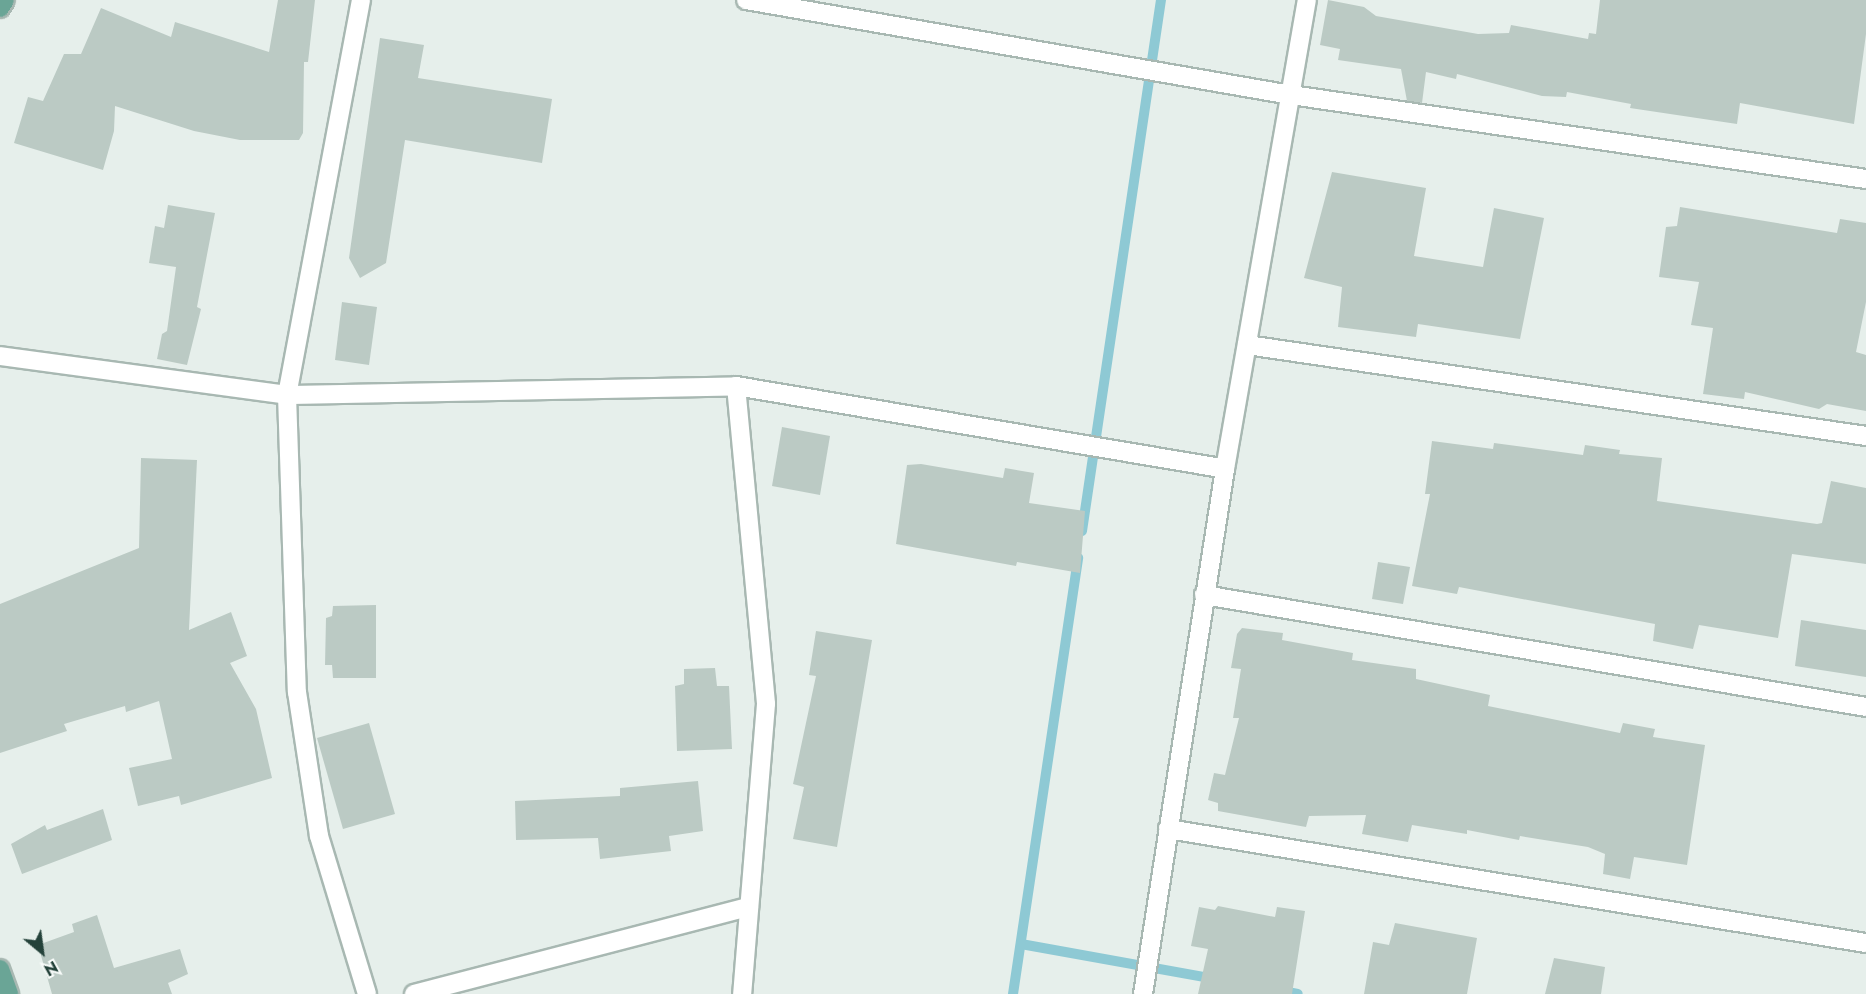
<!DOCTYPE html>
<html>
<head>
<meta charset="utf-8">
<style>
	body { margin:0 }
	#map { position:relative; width:1866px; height:994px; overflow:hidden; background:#e6efeb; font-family:Jost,sans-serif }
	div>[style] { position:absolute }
	.stream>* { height:10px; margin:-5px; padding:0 5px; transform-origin:5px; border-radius:5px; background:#8ec9d4 }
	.building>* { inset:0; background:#bbcac4 }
	.roads { filter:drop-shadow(2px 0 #a8b8b2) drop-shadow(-2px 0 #a8b8b2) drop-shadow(0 2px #a8b8b2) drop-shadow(0 -2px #a8b8b2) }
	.street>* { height:18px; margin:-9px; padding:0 9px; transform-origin:9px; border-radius:9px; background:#fff }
	.primary>* { height:18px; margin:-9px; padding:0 9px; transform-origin:9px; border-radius:9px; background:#6aa596 }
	span { translate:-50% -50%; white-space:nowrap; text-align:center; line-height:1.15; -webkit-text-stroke:4.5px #f7fbf9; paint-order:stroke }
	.north { position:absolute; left:12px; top:922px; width:60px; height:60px; -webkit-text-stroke:4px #f7fbf9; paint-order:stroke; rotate:151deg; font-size:16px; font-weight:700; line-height:24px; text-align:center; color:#24423a }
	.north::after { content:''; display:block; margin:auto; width:21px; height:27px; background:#24423a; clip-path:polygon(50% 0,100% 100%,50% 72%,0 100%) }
</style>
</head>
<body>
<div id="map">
	<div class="stream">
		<div style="left:1082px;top:531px;width:537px;rotate:-81.54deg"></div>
		<div style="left:1021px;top:944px;width:198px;rotate:10.2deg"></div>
		<div style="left:1278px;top:990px;width:20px;rotate:11deg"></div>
		<div style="left:1013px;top:994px;width:441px;rotate:-81.5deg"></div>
	</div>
	<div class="building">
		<div style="clip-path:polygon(278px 0,315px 0,308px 62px,304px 62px,303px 133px,299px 140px,240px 140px,194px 131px,115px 106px,114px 131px,103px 170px,14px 143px,28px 97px,43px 101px,64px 54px,81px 54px,101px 8px,171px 37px,175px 22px,269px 52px)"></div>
		<div style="clip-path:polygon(1328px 0,1364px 7px,1376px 16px,1478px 34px,1509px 33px,1511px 25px,1588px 39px,1589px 33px,1596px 34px,1600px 0,1866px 0,1866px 34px,1854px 124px,1740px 103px,1737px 124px,1630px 108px,1631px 104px,1567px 92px,1566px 97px,1542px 96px,1457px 74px,1456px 79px,1426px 72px,1422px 103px,1407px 101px,1401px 69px,1338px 60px,1340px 49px,1320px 45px)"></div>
		<div style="clip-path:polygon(380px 38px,424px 45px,418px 78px,552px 99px,542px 163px,405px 140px,386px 263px,360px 278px,349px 258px)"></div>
		<div style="clip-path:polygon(1332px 172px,1426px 188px,1414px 256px,1483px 267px,1494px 208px,1544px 218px,1520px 339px,1418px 324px,1416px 337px,1338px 327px,1342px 287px,1304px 278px)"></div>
		<div style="clip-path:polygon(168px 205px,215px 213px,197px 307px,201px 309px,187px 365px,157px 359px,162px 334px,167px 331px,176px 267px,149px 263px,155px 226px,164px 228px)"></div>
		<div style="clip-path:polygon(1680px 207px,1837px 233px,1840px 219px,1866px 223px,1866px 302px,1856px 352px,1866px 355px,1866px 411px,1827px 404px,1819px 409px,1745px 392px,1744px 399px,1703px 394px,1713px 328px,1691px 325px,1699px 282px,1659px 277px,1666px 227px,1677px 226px)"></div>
		<div style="clip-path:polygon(342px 302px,377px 307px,369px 365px,335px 360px)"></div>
		<div style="clip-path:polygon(782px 427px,830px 436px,820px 495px,772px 486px)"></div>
		<div style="clip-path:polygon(1432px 441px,1493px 449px,1494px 443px,1583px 455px,1585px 445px,1620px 450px,1619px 454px,1662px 458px,1657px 501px,1817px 524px,1822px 523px,1831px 481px,1866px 488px,1866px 564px,1792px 554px,1778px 638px,1699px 625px,1693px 649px,1653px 641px,1655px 624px,1459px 587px,1457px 594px,1412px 586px,1430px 494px,1425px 494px)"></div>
		<div style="clip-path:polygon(141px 458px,197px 460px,189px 630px,231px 612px,247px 656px,230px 663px,256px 709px,272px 778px,181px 805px,179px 796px,138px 806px,129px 768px,172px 759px,159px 701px,126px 712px,125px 706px,64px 724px,67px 731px,0 753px,0 604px,139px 548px)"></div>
		<div style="clip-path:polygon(921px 464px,1003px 478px,1005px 468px,1034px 473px,1029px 503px,1085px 511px,1080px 573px,1017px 562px,1016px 566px,896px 544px,907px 465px)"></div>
		<div style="clip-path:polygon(1378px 562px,1410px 567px,1403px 604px,1372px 599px)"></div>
		<div style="clip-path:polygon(376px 605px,376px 678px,333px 678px,332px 665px,325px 665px,326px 618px,332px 616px,333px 606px)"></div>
		<div style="clip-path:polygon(1801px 620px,1866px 630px,1866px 677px,1795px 666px)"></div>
		<div style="clip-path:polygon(1242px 628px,1283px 633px,1282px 640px,1353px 653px,1352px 660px,1416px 669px,1416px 679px,1490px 695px,1488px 706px,1620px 733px,1623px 723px,1655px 729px,1653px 737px,1705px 745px,1687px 865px,1634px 857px,1630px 879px,1603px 874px,1605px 854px,1588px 847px,1520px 836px,1519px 840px,1467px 830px,1467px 834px,1412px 825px,1408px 842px,1362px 834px,1366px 815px,1309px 816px,1306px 827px,1218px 811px,1218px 803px,1208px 800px,1214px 773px,1225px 775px,1239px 718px,1233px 718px,1241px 669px,1231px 668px,1237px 634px)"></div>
		<div style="clip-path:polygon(816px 631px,872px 640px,837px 847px,793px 839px,804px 787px,793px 784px,816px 676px,809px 675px)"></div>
		<div style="clip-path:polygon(715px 668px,717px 686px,729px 686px,732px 749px,677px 751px,675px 686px,684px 684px,684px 669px)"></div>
		<div style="clip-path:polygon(369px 723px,395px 814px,343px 829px,317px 738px)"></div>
		<div style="clip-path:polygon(698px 781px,703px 831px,669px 836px,671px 851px,600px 859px,598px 838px,516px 840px,515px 801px,620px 796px,620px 788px)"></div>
		<div style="clip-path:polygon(103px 809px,112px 840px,22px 874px,11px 844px,45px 825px,47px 830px)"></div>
		<div style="clip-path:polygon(1218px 906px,1275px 917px,1277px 907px,1305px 911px,1292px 994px,1198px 994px,1208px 949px,1191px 946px,1199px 907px,1215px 910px)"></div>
		<div style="clip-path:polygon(97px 915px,114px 968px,180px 949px,188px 974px,168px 983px,172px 994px,52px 994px,38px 945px,74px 932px,72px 924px)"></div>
		<div style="clip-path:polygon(1395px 923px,1477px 938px,1467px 994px,1364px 994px,1373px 942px,1389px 945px)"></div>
		<div style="clip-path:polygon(1554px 958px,1605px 967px,1601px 994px,1545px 994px)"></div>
	</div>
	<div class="roads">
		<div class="street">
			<div style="left:361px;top:0;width:402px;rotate:100.6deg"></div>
			<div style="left:287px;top:395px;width:297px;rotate:88.1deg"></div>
			<div style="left:297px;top:692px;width:146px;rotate:81.3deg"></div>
			<div style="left:319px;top:836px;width:165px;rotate:73.1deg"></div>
			<div style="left:746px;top:0;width:553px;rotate:9.89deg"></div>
			<div style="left:1291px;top:95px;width:581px;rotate:8.31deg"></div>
			<div style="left:1247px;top:345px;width:626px;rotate:8.36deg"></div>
			<div style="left:0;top:356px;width:290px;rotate:7.7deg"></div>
			<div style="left:287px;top:395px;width:449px;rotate:-1.1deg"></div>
			<div style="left:736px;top:386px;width:496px;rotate:9.6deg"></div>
			<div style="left:736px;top:386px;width:319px;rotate:84.6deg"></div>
			<div style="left:766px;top:704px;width:291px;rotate:94.7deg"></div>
			<div style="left:1204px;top:595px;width:671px;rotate:9.6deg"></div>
			<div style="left:1168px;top:829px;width:707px;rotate:9.28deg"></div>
			<div style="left:414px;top:994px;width:346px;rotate:-14.6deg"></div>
			<div style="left:1143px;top:994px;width:531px;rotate:-81.12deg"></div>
			<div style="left:1225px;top:469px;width:476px;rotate:-80.1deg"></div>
		</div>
		<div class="primary">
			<div style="left:0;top:8px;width:9px;rotate:-58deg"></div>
			<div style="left:0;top:969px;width:27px;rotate:70deg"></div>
		</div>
	</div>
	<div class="north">N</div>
</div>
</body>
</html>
